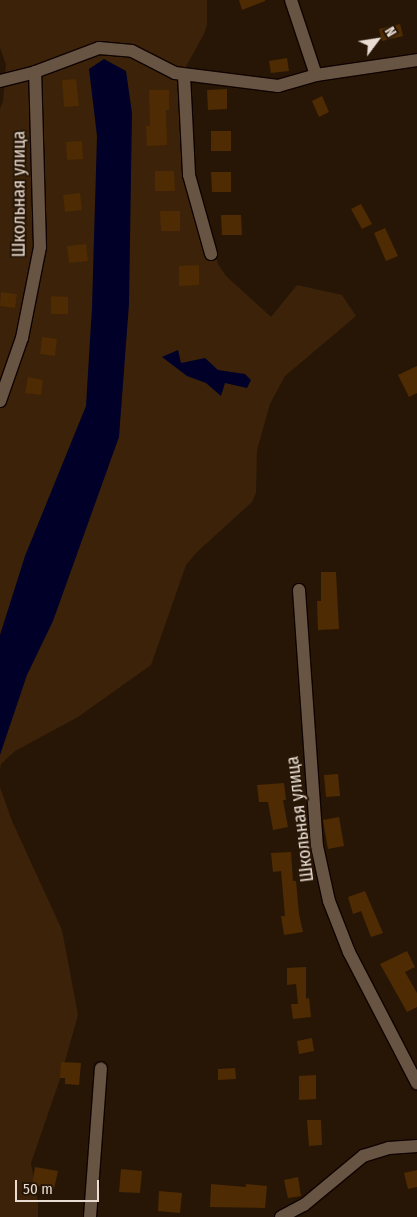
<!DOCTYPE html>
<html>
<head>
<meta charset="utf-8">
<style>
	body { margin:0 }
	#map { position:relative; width:417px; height:1217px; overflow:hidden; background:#271606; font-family:"Fira Sans Condensed",sans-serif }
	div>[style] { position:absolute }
	.green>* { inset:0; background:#3b2209 }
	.water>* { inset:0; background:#000029 }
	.building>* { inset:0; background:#4e2b02 }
	.roads { filter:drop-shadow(1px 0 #0f0300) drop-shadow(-1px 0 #0f0300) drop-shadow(0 1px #0f0300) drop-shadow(0 -1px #0f0300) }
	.street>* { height:12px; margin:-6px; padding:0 6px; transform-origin:6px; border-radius:6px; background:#685442 }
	span { translate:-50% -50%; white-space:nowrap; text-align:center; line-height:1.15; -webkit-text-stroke:4px #271606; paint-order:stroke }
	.street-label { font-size:18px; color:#e9ddd3 }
	.north { position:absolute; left:352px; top:15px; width:50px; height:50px; -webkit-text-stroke:4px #271606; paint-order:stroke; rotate:59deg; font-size:14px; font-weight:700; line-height:20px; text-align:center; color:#e9ddd3 }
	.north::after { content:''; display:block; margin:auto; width:18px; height:22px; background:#e9ddd3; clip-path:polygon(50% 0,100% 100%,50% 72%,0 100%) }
	.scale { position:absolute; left:15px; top:1180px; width:84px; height:22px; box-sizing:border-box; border:2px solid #e9ddd3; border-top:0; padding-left:6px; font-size:15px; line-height:18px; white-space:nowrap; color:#e9ddd3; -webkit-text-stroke:4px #271606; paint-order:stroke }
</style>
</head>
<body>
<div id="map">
	<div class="green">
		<div style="clip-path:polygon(0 0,207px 0,207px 25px,204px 34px,179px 79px,200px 201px,218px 264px,226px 276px,271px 317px,297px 285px,342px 295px,356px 316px,285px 376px,270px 404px,257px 450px,256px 493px,252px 502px,197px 552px,186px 565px,151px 665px,78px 717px,15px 751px,1px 764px,0 770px,0 109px,3px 101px,6px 65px,0 48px)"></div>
		<div style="clip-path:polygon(0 787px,12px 821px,62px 930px,78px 1015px,60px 1079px,31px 1163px,38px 1202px,38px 1217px,0 1217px)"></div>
	</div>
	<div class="water">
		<div style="clip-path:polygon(104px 59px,126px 71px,132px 113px,129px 304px,119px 437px,53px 621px,27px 675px,0 755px,0 635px,25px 556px,86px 406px,92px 307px,97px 136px,89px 69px)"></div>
		<div style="clip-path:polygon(178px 350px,181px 363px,205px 358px,218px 370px,245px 374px,251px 380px,247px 388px,225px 383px,221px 396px,206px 383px,187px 376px,162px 357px)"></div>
	</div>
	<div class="building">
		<div style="clip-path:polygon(239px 0,265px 0,265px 1px,242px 10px)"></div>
		<div style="clip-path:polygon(400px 24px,403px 36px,382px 41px,379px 29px)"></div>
		<div style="clip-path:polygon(287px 58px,289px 71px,271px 73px,269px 61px)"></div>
		<div style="clip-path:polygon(76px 79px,79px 106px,64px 107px,62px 80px)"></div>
		<div style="clip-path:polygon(227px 89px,227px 109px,208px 110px,207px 90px)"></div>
		<div style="clip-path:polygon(149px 90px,169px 90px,169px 110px,166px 110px,167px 145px,147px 146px,146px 126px,150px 126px)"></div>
		<div style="clip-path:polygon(322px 96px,329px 112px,319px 117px,312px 101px)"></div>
		<div style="clip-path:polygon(211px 131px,231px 131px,231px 151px,211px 151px)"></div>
		<div style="clip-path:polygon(82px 141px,83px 159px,67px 160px,66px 142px)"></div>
		<div style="clip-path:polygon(155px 171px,174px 171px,175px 191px,155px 191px)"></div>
		<div style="clip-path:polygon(211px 172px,231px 172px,231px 192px,212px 192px)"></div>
		<div style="clip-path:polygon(80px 193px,82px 210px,65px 212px,63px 195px)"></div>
		<div style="clip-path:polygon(361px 204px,372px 224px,362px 229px,351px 209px)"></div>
		<div style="clip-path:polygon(160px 211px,180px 211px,180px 231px,161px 231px)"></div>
		<div style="clip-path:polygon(221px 215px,241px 215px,242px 235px,222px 235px)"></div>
		<div style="clip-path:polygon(385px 228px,398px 256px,386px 261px,374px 233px)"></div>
		<div style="clip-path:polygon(86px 244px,88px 261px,69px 263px,67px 246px)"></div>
		<div style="clip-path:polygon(199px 265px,199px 285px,179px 286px,179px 266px)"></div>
		<div style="clip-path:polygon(1px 292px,17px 294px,15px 308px,0 306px)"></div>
		<div style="clip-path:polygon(51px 296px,68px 297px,68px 314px,51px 314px)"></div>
		<div style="clip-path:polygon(42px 337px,57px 339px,55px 356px,40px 354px)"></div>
		<div style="clip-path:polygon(417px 366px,417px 393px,409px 397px,398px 375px)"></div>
		<div style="clip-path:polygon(28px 377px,43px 380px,41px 395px,25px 393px)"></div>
		<div style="clip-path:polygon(321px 572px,336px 572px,339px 629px,318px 630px,317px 601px,321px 601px)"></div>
		<div style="clip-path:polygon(338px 774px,340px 796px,326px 797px,324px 775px)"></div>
		<div style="clip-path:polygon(284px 783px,286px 800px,283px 800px,288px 827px,273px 830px,268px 802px,259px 802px,257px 785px)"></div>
		<div style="clip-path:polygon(339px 817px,344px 846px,328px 849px,323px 820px)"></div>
		<div style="clip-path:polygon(291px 852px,293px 881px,296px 881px,299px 914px,303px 932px,284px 935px,281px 916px,285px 916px,281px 871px,273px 872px,271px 853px)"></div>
		<div style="clip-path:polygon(365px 891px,383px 933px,371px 937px,361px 911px,353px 914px,348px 897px)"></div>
		<div style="clip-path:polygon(407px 951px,415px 967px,405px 972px,417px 993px,417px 1007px,407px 1012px,380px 964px)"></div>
		<div style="clip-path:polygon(306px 967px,306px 999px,309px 998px,311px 1017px,293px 1019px,291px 1004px,298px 1004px,296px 984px,287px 985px,287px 968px)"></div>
		<div style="clip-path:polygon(312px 1038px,314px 1051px,299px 1054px,297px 1041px)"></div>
		<div style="clip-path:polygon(61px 1062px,81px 1063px,79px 1085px,65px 1084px,65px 1078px,60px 1078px)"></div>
		<div style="clip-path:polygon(235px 1068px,236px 1079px,218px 1080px,218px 1069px)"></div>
		<div style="clip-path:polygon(316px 1075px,316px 1099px,299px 1100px,299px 1076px)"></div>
		<div style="clip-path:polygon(307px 1120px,321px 1120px,322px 1145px,309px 1146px)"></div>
		<div style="clip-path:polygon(35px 1167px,58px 1171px,54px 1189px,32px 1185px)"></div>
		<div style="clip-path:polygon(121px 1169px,142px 1171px,140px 1193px,119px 1192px)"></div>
		<div style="clip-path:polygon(417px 1170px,417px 1187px,408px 1189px,404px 1173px)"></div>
		<div style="clip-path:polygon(298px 1177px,301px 1196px,288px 1198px,284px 1180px)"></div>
		<div style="clip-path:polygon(211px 1184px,246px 1187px,246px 1184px,267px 1186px,265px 1208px,210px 1207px)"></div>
		<div style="clip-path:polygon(159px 1191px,182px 1193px,180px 1213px,158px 1211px)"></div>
	</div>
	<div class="roads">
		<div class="street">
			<div style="left:291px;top:0;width:79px;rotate:71.6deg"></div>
			<div style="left:184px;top:75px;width:100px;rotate:87.1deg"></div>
			<div style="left:189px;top:175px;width:82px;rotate:74.4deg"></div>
			<div style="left:0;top:81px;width:36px;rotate:-14deg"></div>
			<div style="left:35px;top:72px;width:68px;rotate:-20.6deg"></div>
			<div style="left:99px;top:48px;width:33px;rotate:5deg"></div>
			<div style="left:132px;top:51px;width:48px;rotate:27.1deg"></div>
			<div style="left:175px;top:73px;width:104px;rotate:7.2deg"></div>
			<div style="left:278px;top:86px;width:40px;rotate:-16deg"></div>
			<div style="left:316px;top:75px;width:102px;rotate:-8.4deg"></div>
			<div style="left:0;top:401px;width:67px;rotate:-70.8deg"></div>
			<div style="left:22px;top:338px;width:93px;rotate:-78.8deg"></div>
			<div style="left:40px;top:247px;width:175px;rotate:-91.6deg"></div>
			<div style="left:299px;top:590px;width:257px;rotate:86deg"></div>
			<div style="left:317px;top:846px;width:56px;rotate:77.7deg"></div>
			<div style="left:329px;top:901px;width:55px;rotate:68.6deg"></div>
			<div style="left:349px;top:952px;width:148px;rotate:62.6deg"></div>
			<div style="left:90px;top:1217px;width:149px;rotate:-85.8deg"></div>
			<div style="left:281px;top:1217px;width:26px;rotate:-28deg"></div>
			<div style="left:304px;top:1205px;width:77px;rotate:-39.7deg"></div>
			<div style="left:363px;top:1156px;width:27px;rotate:-17deg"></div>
			<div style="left:389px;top:1148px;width:28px;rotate:-4deg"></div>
		</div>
	</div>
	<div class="street-label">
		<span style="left:19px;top:194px;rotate:-90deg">Школьная улица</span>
		<span style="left:300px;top:819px;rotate:-97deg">Школьная улица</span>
	</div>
	<div class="north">N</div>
	<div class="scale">50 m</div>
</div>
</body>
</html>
